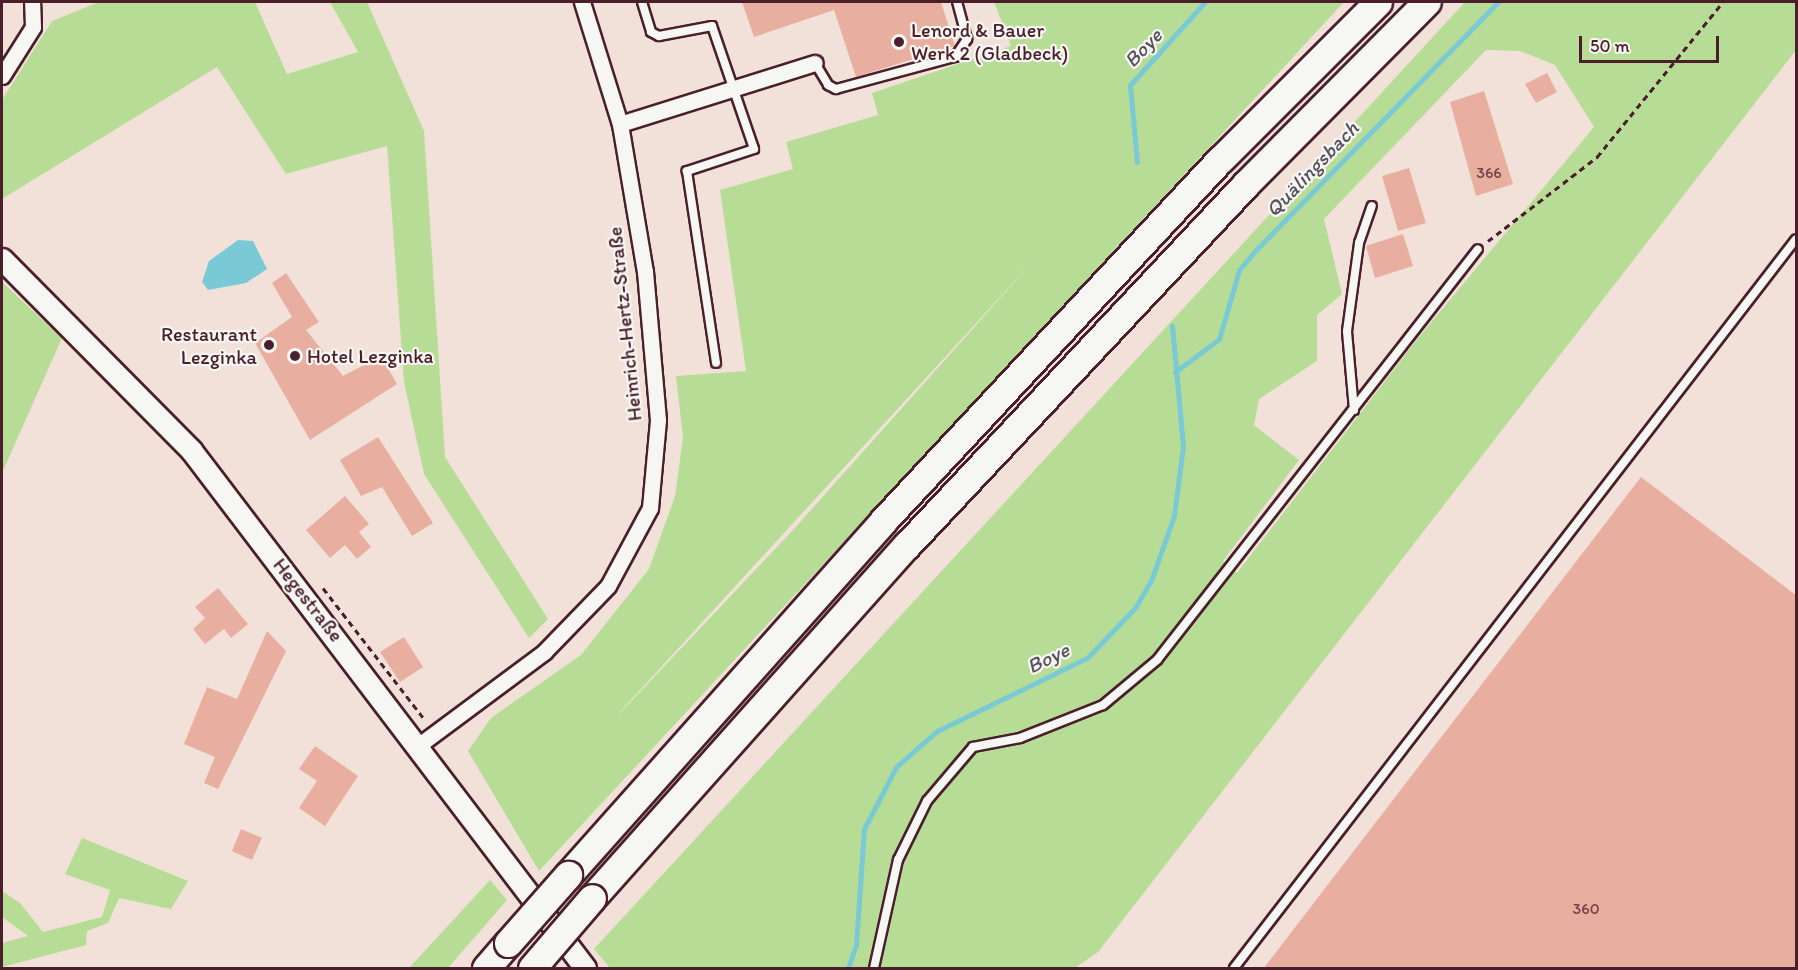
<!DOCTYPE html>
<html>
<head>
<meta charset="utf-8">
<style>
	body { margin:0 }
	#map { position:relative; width:1798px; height:970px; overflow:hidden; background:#f2e1d9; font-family:Itim,sans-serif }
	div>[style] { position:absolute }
	.green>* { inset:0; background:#b7dc96 }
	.water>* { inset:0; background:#7acad6 }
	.stream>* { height:5px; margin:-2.5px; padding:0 2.5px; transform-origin:2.5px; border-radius:2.5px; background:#7acad6 }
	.building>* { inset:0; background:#e8afa0 }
	.path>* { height:3px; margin-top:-1.5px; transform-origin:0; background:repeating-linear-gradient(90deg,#4a1f2b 0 6px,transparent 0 10.5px) }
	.roads { filter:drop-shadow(2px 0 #4a1f2b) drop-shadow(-2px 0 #4a1f2b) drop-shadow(0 2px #4a1f2b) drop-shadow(0 -2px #4a1f2b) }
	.lane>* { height:8px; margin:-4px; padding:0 4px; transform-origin:4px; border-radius:4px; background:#f6f6f2 }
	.street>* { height:15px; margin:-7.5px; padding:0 7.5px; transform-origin:7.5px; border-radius:7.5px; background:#f6f6f2 }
	.secondary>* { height:21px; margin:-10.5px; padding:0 10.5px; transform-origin:10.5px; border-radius:10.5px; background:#f6f6f2 }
	.highway>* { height:27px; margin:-13.5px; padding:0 13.5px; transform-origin:13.5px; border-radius:13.5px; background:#f6f6f2 }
	.bridges { filter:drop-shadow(2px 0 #4a1f2b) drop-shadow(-2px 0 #4a1f2b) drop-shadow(0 2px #4a1f2b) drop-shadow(0 -2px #4a1f2b) }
	.highway-bridge>* { height:27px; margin:-13.5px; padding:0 13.5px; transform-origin:13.5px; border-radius:13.5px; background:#f6f6f2 }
	.dots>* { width:16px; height:16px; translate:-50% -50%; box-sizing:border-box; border:3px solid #f6f6f2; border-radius:50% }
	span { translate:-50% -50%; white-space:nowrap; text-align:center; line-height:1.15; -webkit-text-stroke:4.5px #f6f6f2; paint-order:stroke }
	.number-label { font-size:16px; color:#724348 }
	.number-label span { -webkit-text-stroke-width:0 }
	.poi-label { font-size:20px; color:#4a1f2b }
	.left { translate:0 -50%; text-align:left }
	.right { translate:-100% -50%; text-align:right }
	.street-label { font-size:20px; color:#4a1f2b }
	.water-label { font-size:21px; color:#58525e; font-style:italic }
	.frame { position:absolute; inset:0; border:3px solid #4a1f2b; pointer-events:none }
	.scale { position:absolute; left:1579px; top:36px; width:140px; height:27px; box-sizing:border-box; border:3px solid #4a1f2b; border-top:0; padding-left:8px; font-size:18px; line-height:21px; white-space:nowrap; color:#4a1f2b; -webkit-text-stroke:4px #f6f6f2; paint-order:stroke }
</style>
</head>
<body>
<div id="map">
	<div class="green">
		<div style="clip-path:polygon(99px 2px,255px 2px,287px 74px,358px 52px,330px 2px,367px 2px,424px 131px,445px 457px,548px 619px,529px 638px,424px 474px,404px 382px,387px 146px,286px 174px,217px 67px,2px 199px,2px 100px,52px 21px)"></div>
		<div style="clip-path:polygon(evenodd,994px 2px,1344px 2px,539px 871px,468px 751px,491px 718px,581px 655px,649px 569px,675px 496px,683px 438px,676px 376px,746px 371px,720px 190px,793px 169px,786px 142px,878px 115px,872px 93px,1011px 46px,994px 2px,1035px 259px,794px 529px,620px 713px,620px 712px,1035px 259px)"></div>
		<div style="clip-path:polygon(evenodd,1465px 2px,1796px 2px,1796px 50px,1098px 952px,1075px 968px,610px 968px,594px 949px,1465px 2px,1486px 50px,1520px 51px,1555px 65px,1594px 127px,1419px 337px,1237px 573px,1223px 561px,1299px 460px,1254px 425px,1259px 399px,1317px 361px,1317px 315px,1342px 294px,1324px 219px,1486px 50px)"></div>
		<div style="clip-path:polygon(2px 282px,62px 338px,2px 473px)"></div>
		<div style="clip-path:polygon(82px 838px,188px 881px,171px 909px,119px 898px,108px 923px,87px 931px,86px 945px,2px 967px,2px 943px,28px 936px,2px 917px,2px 891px,20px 903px,43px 932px,102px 917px,110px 890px,65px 874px)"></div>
		<div style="clip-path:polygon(490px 880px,507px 900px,448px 968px,409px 968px)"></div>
	</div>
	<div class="water">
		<div style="clip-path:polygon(238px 240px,253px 241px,267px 269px,246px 283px,208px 290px,202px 282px,209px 261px)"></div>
	</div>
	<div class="stream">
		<div style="left:1137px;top:162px;width:77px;rotate:-95.2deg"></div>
		<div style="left:1130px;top:85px;width:112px;rotate:-47.9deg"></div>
		<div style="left:1175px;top:372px;width:55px;rotate:-36.9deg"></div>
		<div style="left:1219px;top:339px;width:72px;rotate:-73.8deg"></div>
		<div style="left:1239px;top:270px;width:23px;rotate:-50deg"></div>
		<div style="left:1254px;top:252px;width:349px;rotate:-45.7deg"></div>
		<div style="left:848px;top:968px;width:24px;rotate:-71deg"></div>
		<div style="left:856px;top:945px;width:116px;rotate:-86.1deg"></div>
		<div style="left:864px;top:829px;width:70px;rotate:-62.7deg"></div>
		<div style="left:896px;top:767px;width:55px;rotate:-41.3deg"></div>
		<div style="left:937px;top:731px;width:167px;rotate:-26deg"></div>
		<div style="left:1087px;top:658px;width:69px;rotate:-46.2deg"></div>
		<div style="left:1135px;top:608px;width:34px;rotate:-60deg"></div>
		<div style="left:1152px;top:578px;width:66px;rotate:-70.5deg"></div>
		<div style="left:1174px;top:516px;width:71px;rotate:-82.7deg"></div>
		<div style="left:1183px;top:446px;width:121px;rotate:-95.2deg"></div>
	</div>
	<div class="building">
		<div style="clip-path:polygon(742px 2px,941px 2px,955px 46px,856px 77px,834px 10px,754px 37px)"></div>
		<div style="clip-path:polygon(1547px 73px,1557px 92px,1536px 103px,1525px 84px)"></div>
		<div style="clip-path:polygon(1484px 91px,1513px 184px,1476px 196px,1450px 102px)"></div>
		<div style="clip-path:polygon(1409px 168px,1426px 223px,1398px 231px,1382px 176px)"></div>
		<div style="clip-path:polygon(1403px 234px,1413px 266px,1375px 278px,1366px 246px)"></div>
		<div style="clip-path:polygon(286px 273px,319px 322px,306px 330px,343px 376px,381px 356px,397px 384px,310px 440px,255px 343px,292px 317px,272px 283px)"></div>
		<div style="clip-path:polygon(378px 437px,433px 523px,412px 536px,382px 487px,361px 496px,340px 460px)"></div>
		<div style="clip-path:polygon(1641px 477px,1797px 596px,1797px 969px,1263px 969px)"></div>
		<div style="clip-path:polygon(345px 496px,369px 524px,359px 532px,371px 547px,357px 559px,345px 545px,330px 558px,306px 530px)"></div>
		<div style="clip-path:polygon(218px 588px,248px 624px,231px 638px,224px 629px,205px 644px,193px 629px,205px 618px,195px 607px)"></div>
		<div style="clip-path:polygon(267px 631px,286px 651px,218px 789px,204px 783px,215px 757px,184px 744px,207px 687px,237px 699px)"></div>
		<div style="clip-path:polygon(404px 637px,423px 667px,400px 682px,380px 652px)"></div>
		<div style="clip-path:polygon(315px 746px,358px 776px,325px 826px,299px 808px,317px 781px,299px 769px)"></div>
		<div style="clip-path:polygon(241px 829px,262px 838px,252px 860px,232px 851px)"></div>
	</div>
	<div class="path">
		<div style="left:1488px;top:241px;width:138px;rotate:-37.6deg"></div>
		<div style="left:1597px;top:157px;width:200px;rotate:-50.9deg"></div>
		<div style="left:323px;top:588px;width:167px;rotate:52.3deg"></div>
	</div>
	<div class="roads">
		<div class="lane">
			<div style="left:642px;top:2px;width:31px;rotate:73deg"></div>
			<div style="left:651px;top:32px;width:9px;rotate:27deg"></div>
			<div style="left:659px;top:36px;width:54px;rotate:-10.7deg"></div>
			<div style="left:712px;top:26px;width:130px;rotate:71.1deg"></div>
			<div style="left:754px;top:149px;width:71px;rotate:161.8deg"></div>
			<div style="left:687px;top:171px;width:194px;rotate:81.4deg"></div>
			<div style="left:815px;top:63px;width:26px;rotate:59deg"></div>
			<div style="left:828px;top:85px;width:9px;rotate:27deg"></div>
			<div style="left:836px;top:89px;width:123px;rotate:-15.1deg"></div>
			<div style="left:955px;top:57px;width:22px;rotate:-56deg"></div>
			<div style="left:967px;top:39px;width:38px;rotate:-105deg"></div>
			<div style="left:1354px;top:410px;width:79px;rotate:-95.1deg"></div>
			<div style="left:1347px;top:331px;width:89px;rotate:-82.2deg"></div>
			<div style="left:1359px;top:243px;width:39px;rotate:-71deg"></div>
			<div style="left:874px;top:968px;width:111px;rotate:-77.5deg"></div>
			<div style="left:898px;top:860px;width:66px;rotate:-63.8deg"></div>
			<div style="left:927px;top:801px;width:71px;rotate:-49.6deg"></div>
			<div style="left:973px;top:747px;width:48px;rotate:-10.8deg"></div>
			<div style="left:1020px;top:738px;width:89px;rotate:-21.7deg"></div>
			<div style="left:1103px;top:705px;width:70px;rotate:-39.8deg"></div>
			<div style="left:1157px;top:660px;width:521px;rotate:-52.01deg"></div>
			<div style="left:1234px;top:968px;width:920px;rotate:-52.37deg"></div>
		</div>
		<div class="street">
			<div style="left:2px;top:76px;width:58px;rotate:-57.7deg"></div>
			<div style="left:33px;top:27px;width:25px;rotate:-92deg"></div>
			<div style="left:620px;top:124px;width:204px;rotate:-17.4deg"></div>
			<div style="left:419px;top:745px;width:156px;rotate:-36.6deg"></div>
			<div style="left:544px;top:652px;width:92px;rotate:-45.9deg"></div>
			<div style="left:608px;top:586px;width:89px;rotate:-61.7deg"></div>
			<div style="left:650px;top:508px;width:88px;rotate:-84.8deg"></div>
			<div style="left:658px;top:420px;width:149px;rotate:-95deg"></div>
			<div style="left:645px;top:272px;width:150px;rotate:-99.6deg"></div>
			<div style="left:620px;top:124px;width:128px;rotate:-107.3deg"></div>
		</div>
		<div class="secondary">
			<div style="left:2px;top:259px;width:269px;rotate:45.3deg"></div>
			<div style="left:191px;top:450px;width:651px;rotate:52.74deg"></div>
		</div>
		<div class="highway">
			<div style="left:568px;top:875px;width:474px;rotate:-48.3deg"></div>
			<div style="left:883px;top:521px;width:495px;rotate:-47deg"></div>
			<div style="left:1221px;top:159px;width:222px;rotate:-45deg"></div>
			<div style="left:592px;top:898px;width:473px;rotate:-48.3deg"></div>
			<div style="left:907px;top:545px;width:494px;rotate:-46.8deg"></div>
			<div style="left:1245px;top:185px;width:258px;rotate:-45.2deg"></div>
			<div style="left:486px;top:968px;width:33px;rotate:-49deg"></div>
		</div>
	</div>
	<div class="bridges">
		<div class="highway-bridge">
			<div style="left:508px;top:943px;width:91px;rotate:-48.6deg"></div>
			<div style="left:532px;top:968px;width:92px;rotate:-49.4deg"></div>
		</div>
	</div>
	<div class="dots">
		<div style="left:899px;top:42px;background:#4a1f2b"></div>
		<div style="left:269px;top:345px;background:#4a1f2b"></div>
		<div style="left:295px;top:356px;background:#4a1f2b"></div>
	</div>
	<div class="number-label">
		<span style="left:1489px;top:173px">366</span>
		<span style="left:1586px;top:909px">360</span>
	</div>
	<div class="poi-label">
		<span class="left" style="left:911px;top:42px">Lenord &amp; Bauer<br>Werk 2 (Gladbeck)</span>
		<span class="right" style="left:257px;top:346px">Restaurant<br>Lezginka</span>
		<span class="left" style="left:307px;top:356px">Hotel Lezginka</span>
	</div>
	<div class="street-label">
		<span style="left:625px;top:324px;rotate:-96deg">Heinrich-Hertz-Straße</span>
		<span style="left:308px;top:600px;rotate:52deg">Hegestraße</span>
	</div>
	<div class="water-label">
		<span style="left:1143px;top:48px;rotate:-46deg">Boye</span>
		<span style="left:1312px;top:169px;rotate:-46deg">Quälingsbach</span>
		<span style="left:1048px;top:658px;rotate:-26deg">Boye</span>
	</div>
	<div class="frame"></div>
	<div class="scale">50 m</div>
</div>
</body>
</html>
